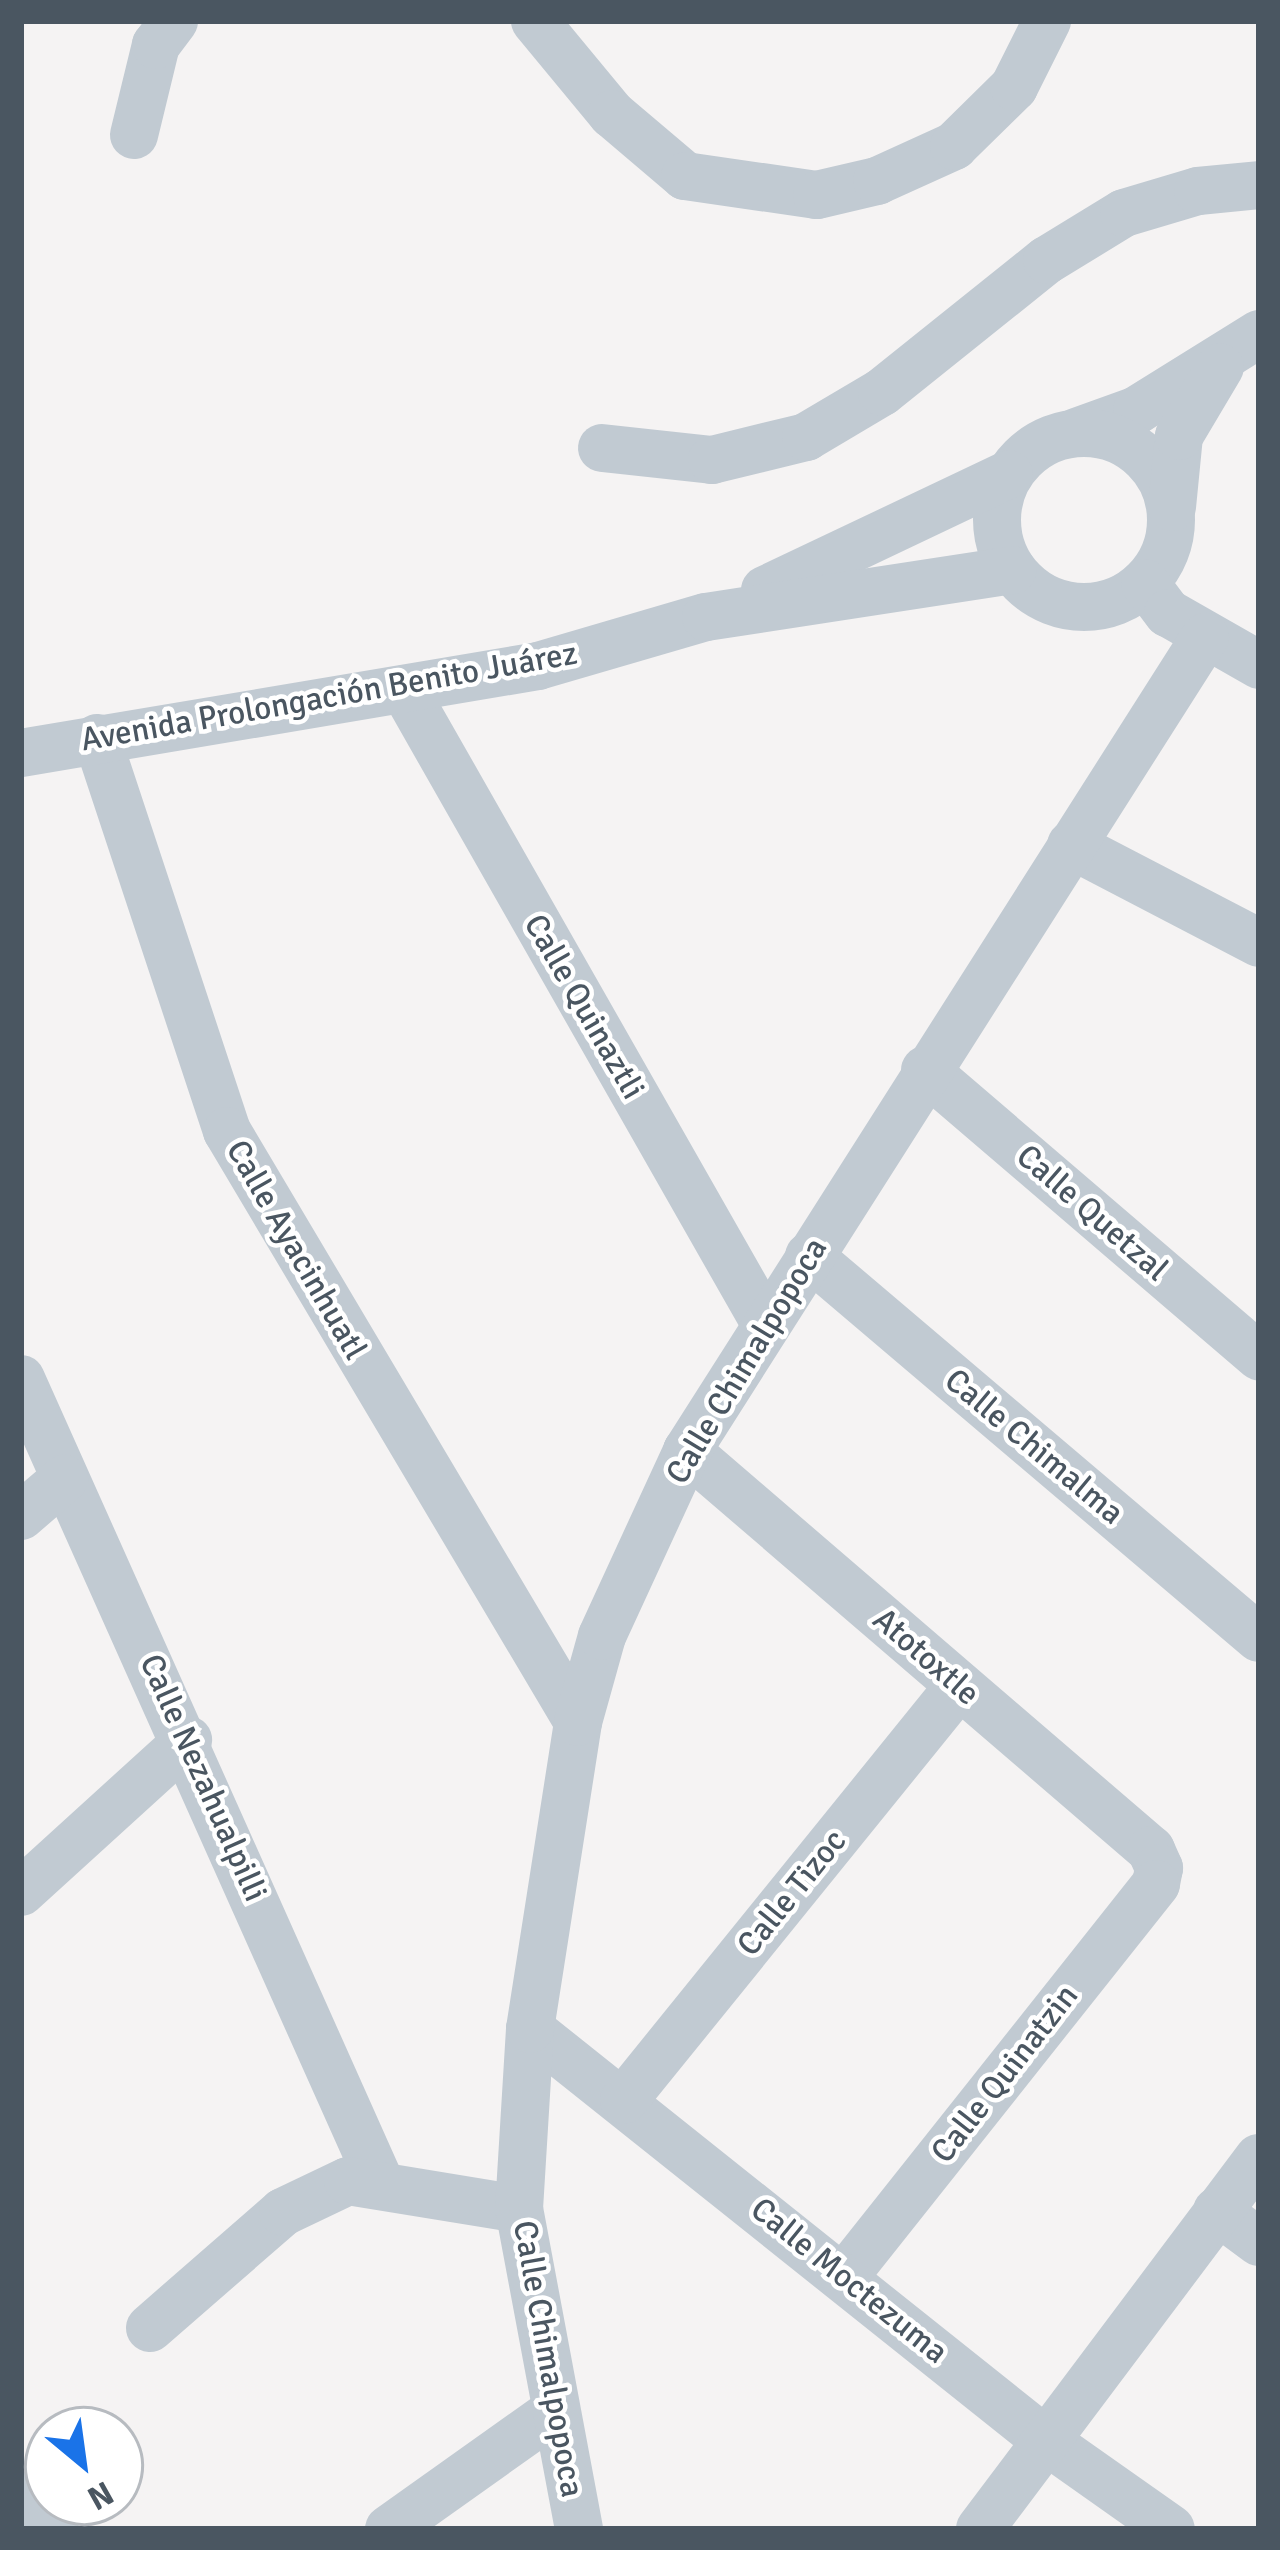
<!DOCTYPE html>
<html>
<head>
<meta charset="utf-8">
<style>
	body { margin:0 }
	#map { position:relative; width:1280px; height:2550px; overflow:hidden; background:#f5f3f3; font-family:Signika,sans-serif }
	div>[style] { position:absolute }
	.minor>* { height:48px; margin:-24px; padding:0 24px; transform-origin:24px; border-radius:24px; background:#c1cad2 }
	.minor>.ring { margin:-24px; padding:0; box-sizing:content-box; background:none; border:48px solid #c1cad2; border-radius:50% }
	span { translate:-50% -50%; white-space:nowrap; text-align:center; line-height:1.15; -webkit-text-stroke:9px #fff; paint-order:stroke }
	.street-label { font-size:33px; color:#4a5661 }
	.frame { position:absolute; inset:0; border:24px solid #4a5661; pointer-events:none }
	.north { position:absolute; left:24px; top:2406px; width:120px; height:120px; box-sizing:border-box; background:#fff; border:3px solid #b7bbc0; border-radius:50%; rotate:151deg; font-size:33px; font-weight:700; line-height:48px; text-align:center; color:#4a5661 }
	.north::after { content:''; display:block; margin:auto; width:42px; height:54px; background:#1a73e8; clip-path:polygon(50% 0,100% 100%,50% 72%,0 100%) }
</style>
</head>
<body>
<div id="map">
	<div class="minor">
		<div style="left:535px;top:21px;width:121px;rotate:50.4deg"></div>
		<div style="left:612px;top:114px;width:96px;rotate:40.3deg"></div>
		<div style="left:685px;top:176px;width:133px;rotate:8.2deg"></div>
		<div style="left:817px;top:195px;width:62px;rotate:-13.1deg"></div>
		<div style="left:877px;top:181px;width:85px;rotate:-24.4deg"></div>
		<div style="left:954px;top:146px;width:84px;rotate:-44.5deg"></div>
		<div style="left:1014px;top:87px;width:74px;rotate:-63.4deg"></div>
		<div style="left:134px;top:135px;width:93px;rotate:-76.3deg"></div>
		<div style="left:156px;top:45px;width:30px;rotate:-53deg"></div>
		<div style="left:1076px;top:432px;width:65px;rotate:-19.8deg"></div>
		<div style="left:1137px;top:410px;width:144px;rotate:-31.9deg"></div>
		<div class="ring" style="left:997px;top:433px;width:126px;height:126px"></div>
		<div style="left:602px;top:448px;width:111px;rotate:6.2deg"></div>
		<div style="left:712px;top:460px;width:97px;rotate:-13.7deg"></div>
		<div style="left:806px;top:437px;width:88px;rotate:-30.6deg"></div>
		<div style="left:882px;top:392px;width:211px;rotate:-38.7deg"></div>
		<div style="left:1047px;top:260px;width:90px;rotate:-31.4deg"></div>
		<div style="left:1124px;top:213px;width:77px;rotate:-16.6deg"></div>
		<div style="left:1198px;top:191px;width:61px;rotate:-5.6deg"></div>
		<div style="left:1172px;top:507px;width:71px;rotate:-84.4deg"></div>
		<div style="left:1179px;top:436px;width:80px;rotate:-59.3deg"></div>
		<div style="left:1145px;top:583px;width:38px;rotate:53deg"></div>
		<div style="left:1168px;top:613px;width:105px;rotate:29.7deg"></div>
		<div style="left:765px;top:590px;width:270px;rotate:-25.4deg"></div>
		<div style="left:404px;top:689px;width:732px;rotate:60.35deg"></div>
		<div style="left:97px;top:738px;width:414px;rotate:71.7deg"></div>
		<div style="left:227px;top:1131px;width:687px;rotate:59.29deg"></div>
		<div style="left:21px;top:753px;width:524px;rotate:-9.55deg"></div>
		<div style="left:538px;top:666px;width:175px;rotate:-16.3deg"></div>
		<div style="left:706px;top:617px;width:310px;rotate:-8.7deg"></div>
		<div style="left:1071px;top:845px;width:212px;rotate:27.5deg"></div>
		<div style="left:925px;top:1070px;width:440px;rotate:40.6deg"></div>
		<div style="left:809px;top:1256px;width:590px;rotate:40.33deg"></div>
		<div style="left:21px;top:1379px;width:877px;rotate:65.92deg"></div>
		<div style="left:687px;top:1451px;width:612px;rotate:40.69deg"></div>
		<div style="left:1151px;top:1850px;width:20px;rotate:66deg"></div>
		<div style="left:1159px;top:1868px;width:16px;rotate:101deg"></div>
		<div style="left:1156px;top:1884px;width:502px;rotate:128.45deg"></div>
		<div style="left:21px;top:1516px;width:57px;rotate:-40.7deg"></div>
		<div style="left:21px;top:1892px;width:226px;rotate:-42.3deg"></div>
		<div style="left:530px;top:2029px;width:664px;rotate:38.58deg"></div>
		<div style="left:1049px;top:2443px;width:149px;rotate:35.2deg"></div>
		<div style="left:624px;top:2100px;width:533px;rotate:-51.02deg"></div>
		<div style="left:1217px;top:2211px;width:52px;rotate:36.4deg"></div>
		<div style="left:150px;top:2328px;width:176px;rotate:-41.1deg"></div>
		<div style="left:283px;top:2212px;width:72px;rotate:-25.5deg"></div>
		<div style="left:348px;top:2181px;width:173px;rotate:9.3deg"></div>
		<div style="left:21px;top:2495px;width:48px;rotate:45deg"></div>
		<div style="left:389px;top:2529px;width:204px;rotate:-35.4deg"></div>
		<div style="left:579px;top:2529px;width:326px;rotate:-100.6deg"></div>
		<div style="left:519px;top:2209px;width:180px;rotate:-86.5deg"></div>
		<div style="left:530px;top:2029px;width:311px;rotate:-81.1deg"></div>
		<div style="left:578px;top:1722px;width:89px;rotate:-74.4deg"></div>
		<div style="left:602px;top:1636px;width:204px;rotate:-65.3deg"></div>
		<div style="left:687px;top:1451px;width:965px;rotate:-57.53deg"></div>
		<div style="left:980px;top:2529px;width:464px;rotate:-53.1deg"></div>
	</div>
	<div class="street-label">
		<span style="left:329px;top:697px;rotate:-10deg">Avenida Prolongación Benito Juárez</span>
		<span style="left:584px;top:1007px;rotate:60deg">Calle Quinaztli</span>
		<span style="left:1092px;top:1213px;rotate:41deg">Calle Quetzal</span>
		<span style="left:296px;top:1250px;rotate:60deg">Calle Ayacinhuatl</span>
		<span style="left:747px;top:1361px;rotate:-59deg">Calle Chimalpopoca</span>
		<span style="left:1034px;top:1447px;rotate:40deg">Calle Chimalma</span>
		<span style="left:926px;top:1657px;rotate:41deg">Atotoxtle</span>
		<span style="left:203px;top:1778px;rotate:66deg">Calle Nezahualpilli</span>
		<span style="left:792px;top:1893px;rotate:-51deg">Calle Tizoc</span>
		<span style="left:1005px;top:2074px;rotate:-52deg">Calle Quinatzin</span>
		<span style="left:849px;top:2281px;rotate:39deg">Calle Moctezuma</span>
		<span style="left:548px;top:2359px;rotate:80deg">Calle Chimalpopoca</span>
	</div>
	<div class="frame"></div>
	<div class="north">N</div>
</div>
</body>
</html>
